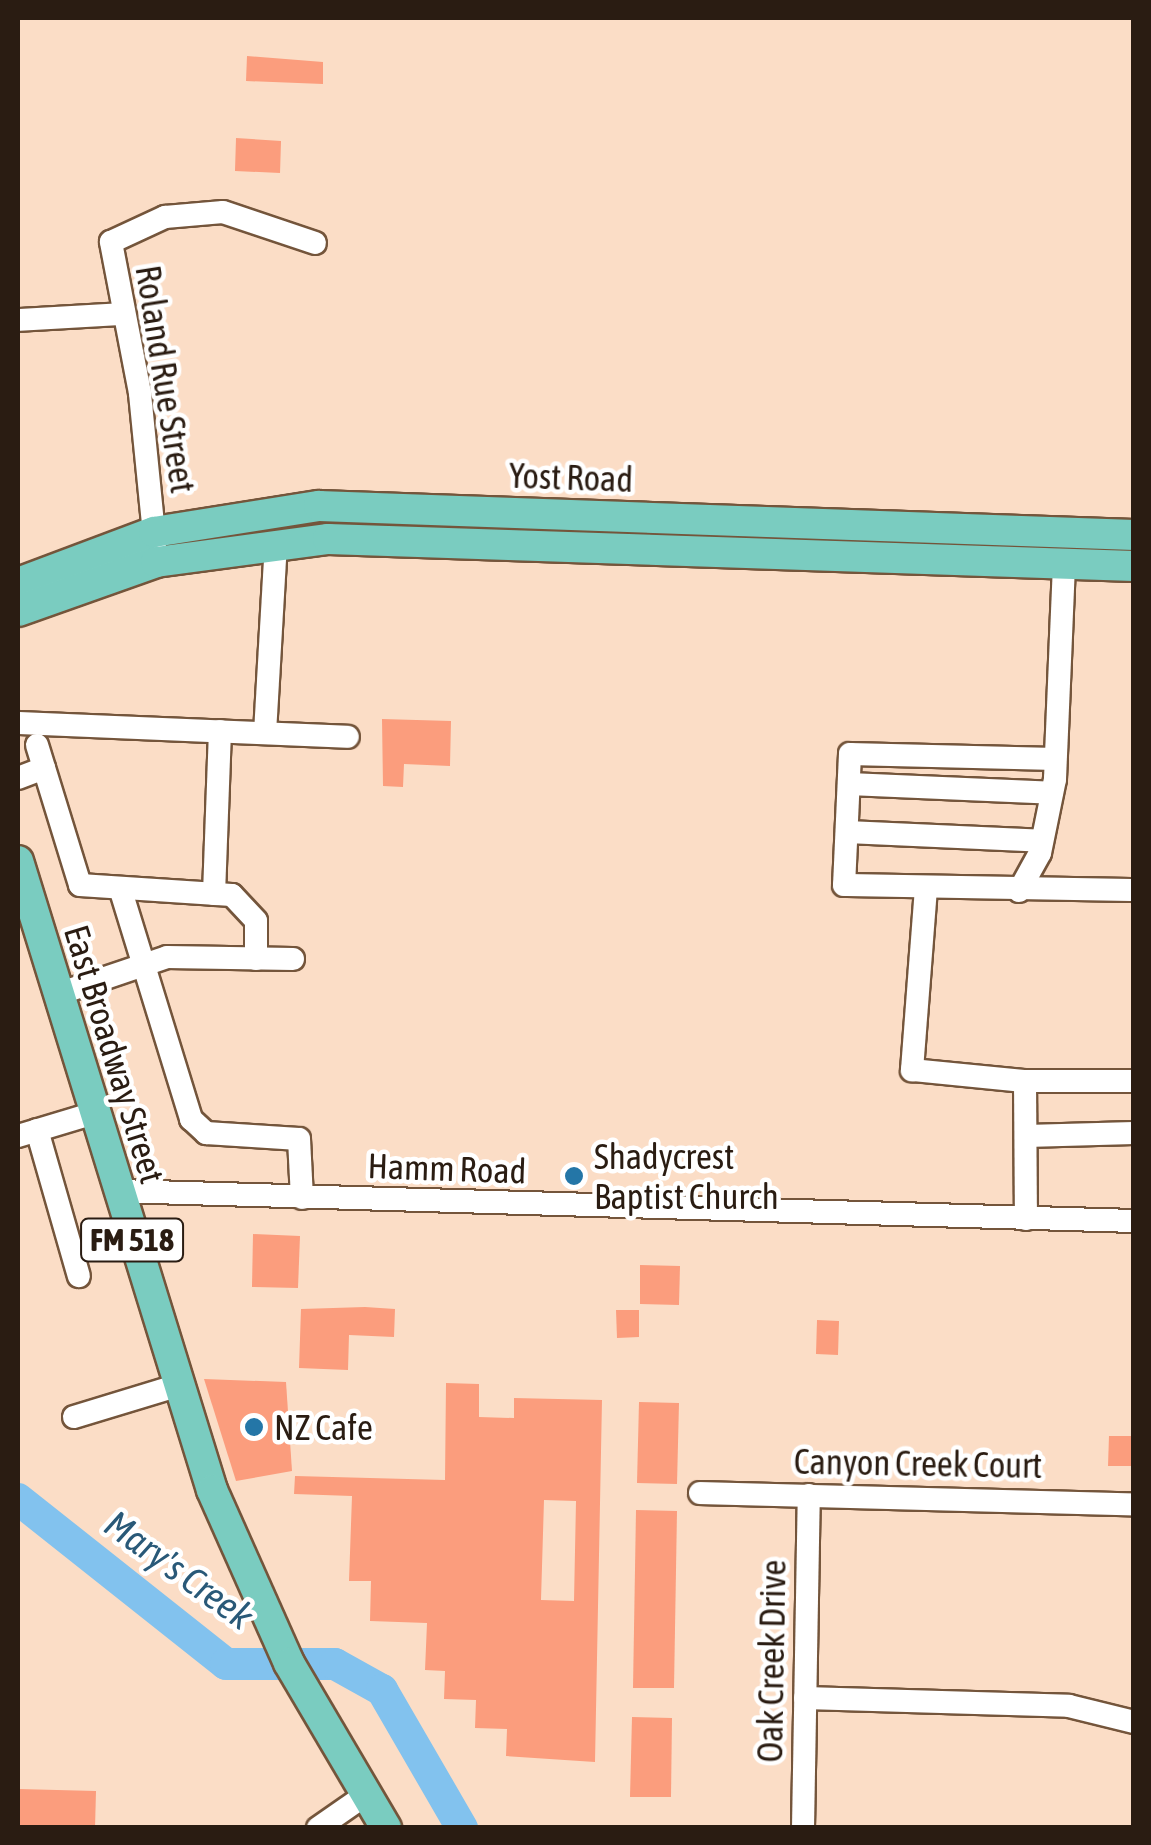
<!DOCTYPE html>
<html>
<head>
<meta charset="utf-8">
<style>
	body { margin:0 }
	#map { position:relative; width:1151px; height:1845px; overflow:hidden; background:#fbddc6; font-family:"Asap Condensed",sans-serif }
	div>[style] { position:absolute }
	.river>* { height:32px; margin:-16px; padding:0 16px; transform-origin:16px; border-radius:16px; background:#82c2ee }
	.building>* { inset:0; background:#fb9d7d }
	.roads { filter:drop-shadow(2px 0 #74553b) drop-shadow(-2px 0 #74553b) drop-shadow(0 2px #74553b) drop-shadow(0 -2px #74553b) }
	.minor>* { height:22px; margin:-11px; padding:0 11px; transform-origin:11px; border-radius:11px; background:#fff }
	.major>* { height:30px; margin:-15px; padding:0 15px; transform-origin:15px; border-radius:15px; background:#7accc0 }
	.dots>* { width:28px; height:28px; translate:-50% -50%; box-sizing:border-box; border:5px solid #fff; border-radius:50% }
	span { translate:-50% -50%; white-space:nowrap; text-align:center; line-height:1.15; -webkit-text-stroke:9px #fff; paint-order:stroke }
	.shield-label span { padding:2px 8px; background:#fff; border:2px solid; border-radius:8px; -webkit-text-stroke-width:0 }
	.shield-label { font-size:32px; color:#2a1c12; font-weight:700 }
	.street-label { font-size:35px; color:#2a1c12 }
	.poi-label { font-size:35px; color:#2a1c12 }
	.left { translate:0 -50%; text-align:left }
	.water-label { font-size:38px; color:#295978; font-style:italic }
	.frame { position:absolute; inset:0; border:20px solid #2a1c12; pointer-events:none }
</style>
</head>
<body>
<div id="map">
	<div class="river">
		<div style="left:18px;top:1499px;width:265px;rotate:38.4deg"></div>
		<div style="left:226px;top:1664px;width:109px"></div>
		<div style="left:335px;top:1664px;width:54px;rotate:29deg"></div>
		<div style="left:382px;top:1690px;width:160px;rotate:59.9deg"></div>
	</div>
	<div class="building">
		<div style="clip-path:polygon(247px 56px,323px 62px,323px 84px,246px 81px)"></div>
		<div style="clip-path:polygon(236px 138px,281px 141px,280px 173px,235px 171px)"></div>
		<div style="clip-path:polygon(382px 719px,451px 721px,450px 766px,404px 764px,403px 787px,383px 786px)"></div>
		<div style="clip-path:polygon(253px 1234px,300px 1236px,298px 1288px,252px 1287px)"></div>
		<div style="clip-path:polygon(640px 1265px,680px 1266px,679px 1305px,640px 1304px)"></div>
		<div style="clip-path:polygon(365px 1307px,395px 1309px,394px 1337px,349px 1335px,348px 1370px,299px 1368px,301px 1309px)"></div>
		<div style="clip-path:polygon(616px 1310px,639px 1310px,639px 1337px,617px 1338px)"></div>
		<div style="clip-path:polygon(817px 1320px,839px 1321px,838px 1355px,816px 1354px)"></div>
		<div style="clip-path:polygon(204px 1379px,286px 1382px,292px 1471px,236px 1481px)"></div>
		<div style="clip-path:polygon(evenodd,446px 1383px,479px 1384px,479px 1417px,514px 1418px,514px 1398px,602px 1400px,595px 1762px,506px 1756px,507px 1729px,475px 1728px,476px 1700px,444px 1699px,445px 1671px,425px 1670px,427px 1623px,370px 1621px,371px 1581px,349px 1581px,352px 1496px,294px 1494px,295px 1476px,445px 1480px,446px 1383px,544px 1500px,576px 1501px,574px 1601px,541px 1600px,544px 1500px)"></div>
		<div style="clip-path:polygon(639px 1402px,679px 1403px,677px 1484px,637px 1483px)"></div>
		<div style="clip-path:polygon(1109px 1436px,1134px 1436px,1134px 1466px,1108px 1466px)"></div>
		<div style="clip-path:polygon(636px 1510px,677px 1511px,674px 1688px,633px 1688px)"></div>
		<div style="clip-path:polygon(632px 1717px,672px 1718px,671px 1797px,630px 1797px)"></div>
		<div style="clip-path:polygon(18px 1789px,96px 1791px,95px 1828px,18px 1828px)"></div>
	</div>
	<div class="roads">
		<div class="minor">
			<div style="left:18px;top:320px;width:104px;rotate:-3.3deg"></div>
			<div style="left:155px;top:544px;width:152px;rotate:-95.7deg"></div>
			<div style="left:140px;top:393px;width:154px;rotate:-100.9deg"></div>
			<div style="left:111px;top:242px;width:60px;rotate:-24.8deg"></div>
			<div style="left:165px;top:217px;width:58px;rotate:-4.9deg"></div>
			<div style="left:223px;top:212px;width:97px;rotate:18.6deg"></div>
			<div style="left:18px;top:723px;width:330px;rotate:2.4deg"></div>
			<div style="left:265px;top:733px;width:190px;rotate:-86.7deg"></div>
			<div style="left:37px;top:745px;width:146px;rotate:72.9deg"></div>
			<div style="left:80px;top:885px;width:152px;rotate:3.8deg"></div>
			<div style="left:232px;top:895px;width:35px;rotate:47deg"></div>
			<div style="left:256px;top:921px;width:38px;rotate:90deg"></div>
			<div style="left:1055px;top:759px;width:205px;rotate:-178.6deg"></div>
			<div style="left:850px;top:754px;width:131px;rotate:92.6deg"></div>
			<div style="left:844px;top:885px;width:290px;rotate:1deg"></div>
			<div style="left:18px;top:778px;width:28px;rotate:-21deg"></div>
			<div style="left:849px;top:784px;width:203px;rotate:2.5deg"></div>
			<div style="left:847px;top:832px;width:195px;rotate:2.6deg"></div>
			<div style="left:926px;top:888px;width:183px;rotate:94.4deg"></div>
			<div style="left:912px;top:1070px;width:114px;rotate:5.6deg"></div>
			<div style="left:1025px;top:1081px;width:138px;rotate:89.6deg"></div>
			<div style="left:121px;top:891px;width:239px;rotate:72.9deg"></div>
			<div style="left:191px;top:1119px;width:21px;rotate:43deg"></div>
			<div style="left:206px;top:1133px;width:93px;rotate:3.7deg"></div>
			<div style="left:299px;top:1139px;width:59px;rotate:87.1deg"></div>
			<div style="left:1019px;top:891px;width:43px;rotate:-61.1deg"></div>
			<div style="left:1040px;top:853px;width:76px;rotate:-78.5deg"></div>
			<div style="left:1055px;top:779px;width:215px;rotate:-87.6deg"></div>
			<div style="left:214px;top:894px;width:163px;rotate:-87.9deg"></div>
			<div style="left:58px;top:994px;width:115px;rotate:-18.7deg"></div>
			<div style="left:167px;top:957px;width:126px;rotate:0.9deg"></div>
			<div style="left:1025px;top:1081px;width:109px"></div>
			<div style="left:37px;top:1130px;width:152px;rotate:74deg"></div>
			<div style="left:18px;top:1136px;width:79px;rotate:-16.8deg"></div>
			<div style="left:1026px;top:1136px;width:108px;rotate:-1.6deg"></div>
			<div style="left:118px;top:1191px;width:1016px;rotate:1.69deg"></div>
			<div style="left:74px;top:1417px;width:107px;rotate:-16.9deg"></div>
			<div style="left:700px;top:1493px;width:434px;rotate:1.5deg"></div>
			<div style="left:805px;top:1698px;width:264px;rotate:1.7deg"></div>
			<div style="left:1069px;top:1706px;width:67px;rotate:13.8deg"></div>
			<div style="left:318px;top:1828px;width:56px;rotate:-34.8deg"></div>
			<div style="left:803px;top:1828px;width:333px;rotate:-89deg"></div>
		</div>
		<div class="major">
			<div style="left:18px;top:583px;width:145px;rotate:-20.6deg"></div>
			<div style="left:154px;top:532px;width:167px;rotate:-9deg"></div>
			<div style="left:319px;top:506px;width:816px;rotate:2.04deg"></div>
			<div style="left:18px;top:611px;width:146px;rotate:-19.5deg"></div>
			<div style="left:156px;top:562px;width:174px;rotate:-7.6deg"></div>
			<div style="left:328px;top:539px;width:806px;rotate:1.92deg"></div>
			<div style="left:18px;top:861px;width:658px;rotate:72.86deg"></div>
			<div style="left:212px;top:1490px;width:189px;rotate:66deg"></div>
			<div style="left:289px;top:1663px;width:191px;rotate:59.5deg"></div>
		</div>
	</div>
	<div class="dots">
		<div style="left:574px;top:1176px;background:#2476a7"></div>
		<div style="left:254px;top:1427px;background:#2476a7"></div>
	</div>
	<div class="shield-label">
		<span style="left:132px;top:1240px">FM 518</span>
	</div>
	<div class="street-label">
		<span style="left:166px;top:379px;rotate:81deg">Roland Rue Street</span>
		<span style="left:571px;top:477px;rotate:2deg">Yost Road</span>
		<span style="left:115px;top:1054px;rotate:73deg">East Broadway Street</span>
		<span style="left:447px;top:1168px;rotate:2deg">Hamm Road</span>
		<span style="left:918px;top:1463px;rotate:1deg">Canyon Creek Court</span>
		<span style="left:771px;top:1661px;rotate:-89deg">Oak Creek Drive</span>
	</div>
	<div class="poi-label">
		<span class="left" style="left:594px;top:1176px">Shadycrest<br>Baptist Church</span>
		<span class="left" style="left:274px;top:1427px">NZ Cafe</span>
	</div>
	<div class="water-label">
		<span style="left:179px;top:1570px;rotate:36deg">Mary's Creek</span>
	</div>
	<div class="frame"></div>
</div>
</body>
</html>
